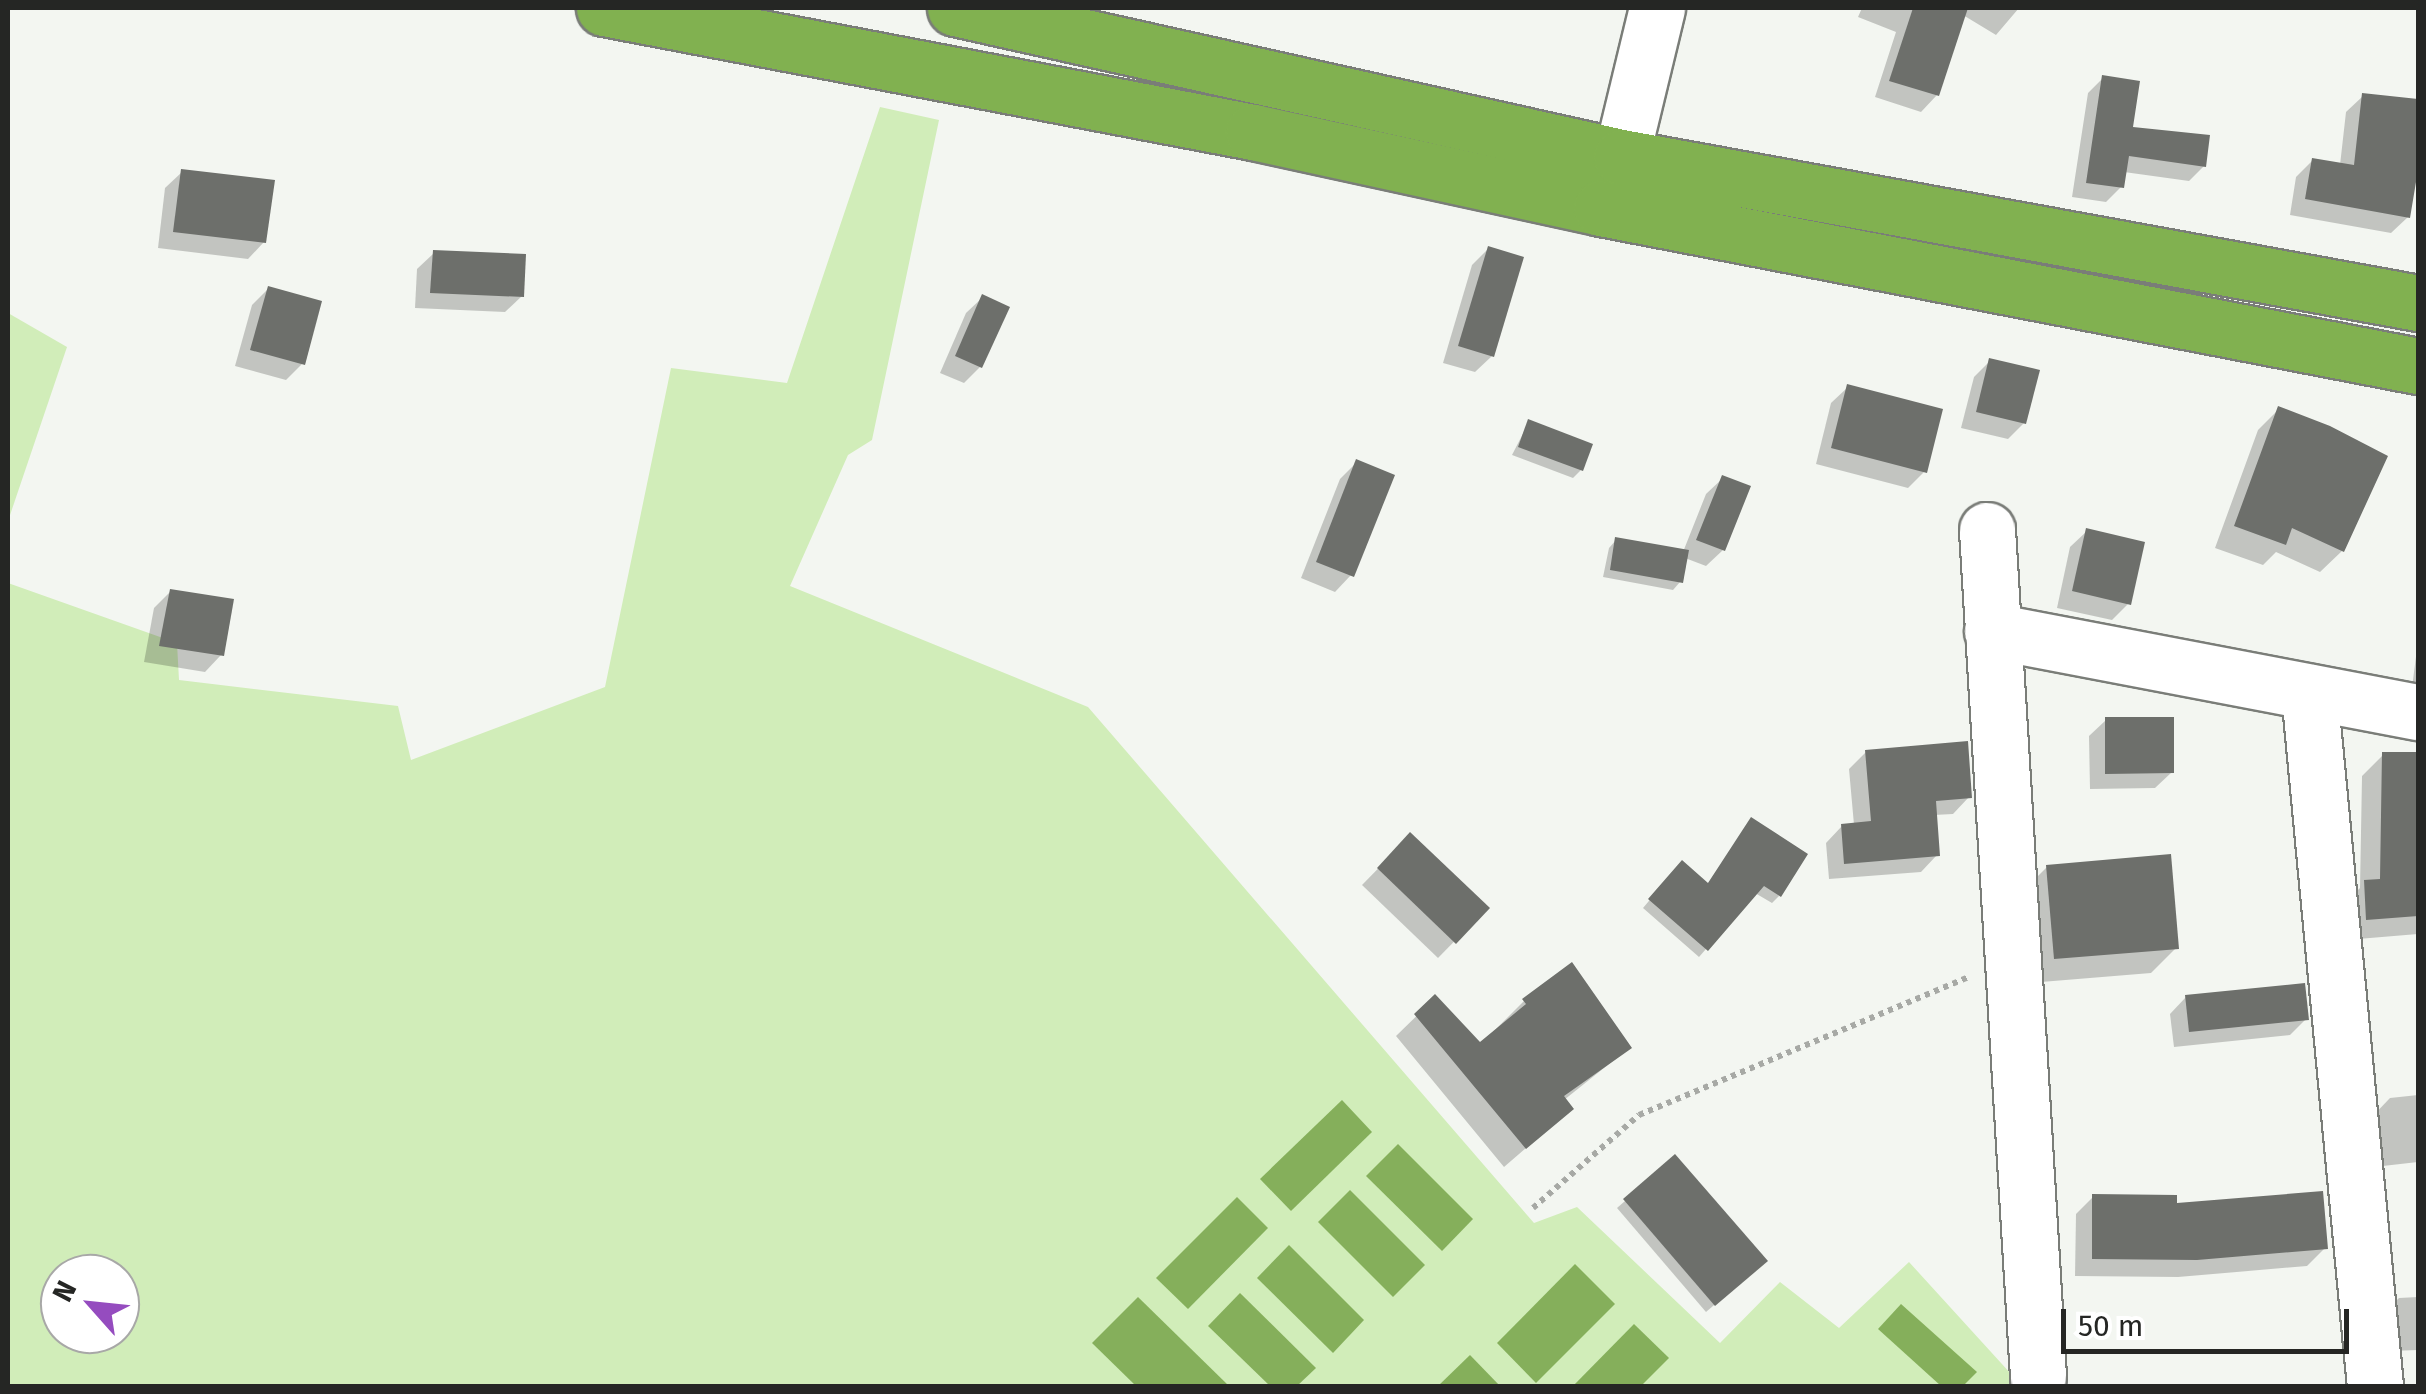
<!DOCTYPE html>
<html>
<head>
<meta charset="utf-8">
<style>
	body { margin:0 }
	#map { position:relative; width:2426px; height:1394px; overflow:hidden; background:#f3f6f1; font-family:"Fira Sans",sans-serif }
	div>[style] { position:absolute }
	.green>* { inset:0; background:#d1edb9 }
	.water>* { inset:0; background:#85af5b }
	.shadow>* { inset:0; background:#0003 }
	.building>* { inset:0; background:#6d6f6b }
	.path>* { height:6px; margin-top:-3px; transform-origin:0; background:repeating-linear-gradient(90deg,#a7a9a5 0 5px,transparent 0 10px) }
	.roads { filter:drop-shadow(2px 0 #7a7d78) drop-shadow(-2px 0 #7a7d78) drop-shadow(0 2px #7a7d78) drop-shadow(0 -2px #7a7d78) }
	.minor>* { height:55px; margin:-27.5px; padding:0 27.5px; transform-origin:27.5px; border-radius:27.5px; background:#fff }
	.highway>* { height:55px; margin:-27.5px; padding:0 27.5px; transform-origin:27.5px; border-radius:27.5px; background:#81b150 }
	span { translate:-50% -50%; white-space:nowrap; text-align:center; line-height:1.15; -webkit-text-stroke:10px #fff; paint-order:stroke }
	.frame { position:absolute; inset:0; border:10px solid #252624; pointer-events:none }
	.north { position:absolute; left:40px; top:1254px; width:100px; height:100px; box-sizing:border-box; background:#fff; border:2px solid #a8a8a7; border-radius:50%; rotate:297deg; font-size:28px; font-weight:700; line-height:40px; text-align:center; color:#252624 }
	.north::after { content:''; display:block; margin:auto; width:35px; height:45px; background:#954cbf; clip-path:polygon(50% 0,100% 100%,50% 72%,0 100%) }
	.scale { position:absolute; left:2061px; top:1309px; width:288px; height:45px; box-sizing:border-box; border:5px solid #252624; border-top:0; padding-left:12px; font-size:30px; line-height:35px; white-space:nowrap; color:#252624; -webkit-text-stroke:8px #fff; paint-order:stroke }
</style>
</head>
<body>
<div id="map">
	<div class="green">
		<div style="clip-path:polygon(evenodd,880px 107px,939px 120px,872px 440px,848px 455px,790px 586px,1088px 707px,1534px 1223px,1577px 1207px,1720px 1343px,1780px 1282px,1839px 1328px,1909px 1262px,2022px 1386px,8px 1386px,8px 583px,177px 643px,179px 680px,398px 706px,411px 760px,605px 687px,671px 368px,787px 383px,880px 107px,60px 1274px,120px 1274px,120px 1334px,60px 1334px,60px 1274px)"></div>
		<div style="clip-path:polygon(8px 313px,67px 347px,8px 521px)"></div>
	</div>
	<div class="water">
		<div style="clip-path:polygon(1342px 1100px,1372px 1132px,1291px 1211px,1260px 1179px)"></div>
		<div style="clip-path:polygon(1398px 1144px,1473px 1219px,1442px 1251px,1366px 1176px)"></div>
		<div style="clip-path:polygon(1350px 1190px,1425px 1265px,1393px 1297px,1318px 1222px)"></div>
		<div style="clip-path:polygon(1237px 1197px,1268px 1228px,1188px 1309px,1156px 1278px)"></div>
		<div style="clip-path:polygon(1289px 1245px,1364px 1320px,1333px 1353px,1257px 1278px)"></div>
		<div style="clip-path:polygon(1575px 1264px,1615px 1304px,1536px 1383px,1497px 1343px)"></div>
		<div style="clip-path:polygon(1240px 1293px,1316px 1368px,1297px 1386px,1270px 1386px,1208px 1326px)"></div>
		<div style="clip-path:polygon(1138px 1297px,1229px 1386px,1136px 1386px,1092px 1343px)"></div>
		<div style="clip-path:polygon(1901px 1304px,1977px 1372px,1963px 1386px,1941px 1386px,1878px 1329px)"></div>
		<div style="clip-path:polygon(1634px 1324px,1669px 1358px,1641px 1386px,1573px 1386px)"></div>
		<div style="clip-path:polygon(1470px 1355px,1500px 1386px,1438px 1386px)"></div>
	</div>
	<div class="shadow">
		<div style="clip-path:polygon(1862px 8px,2019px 8px,1996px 35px,1963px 15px,1937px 95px,1921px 112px,1875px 97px,1896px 32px,1858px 17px)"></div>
		<div style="clip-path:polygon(2103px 78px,2130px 129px,2204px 166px,2189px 181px,2124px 172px,2122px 186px,2106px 202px,2072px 197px,2088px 93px)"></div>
		<div style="clip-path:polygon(2363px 96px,2418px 102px,2408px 217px,2391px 233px,2290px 215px,2296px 177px,2313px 160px,2340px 165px,2346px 112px)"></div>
		<div style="clip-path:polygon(182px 172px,264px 242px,248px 259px,158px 248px,165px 188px)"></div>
		<div style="clip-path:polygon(1488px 249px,1492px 356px,1475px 372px,1443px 363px,1472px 265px)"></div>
		<div style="clip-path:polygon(434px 253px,522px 296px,505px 312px,415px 308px,417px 269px)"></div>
		<div style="clip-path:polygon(268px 289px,302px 364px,286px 380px,235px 366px,252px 305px)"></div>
		<div style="clip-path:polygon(983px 297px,980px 367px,964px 383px,940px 373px,966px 313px)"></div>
		<div style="clip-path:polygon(1990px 361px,2024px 423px,2008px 439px,1961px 428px,1974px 377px)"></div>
		<div style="clip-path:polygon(1848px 387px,1925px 471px,1908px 488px,1816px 464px,1831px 403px)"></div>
		<div style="clip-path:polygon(2279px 409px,2342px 551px,2320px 572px,2276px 552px,2263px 565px,2215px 548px,2258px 430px)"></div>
		<div style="clip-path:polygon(1529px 422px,1581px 470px,1573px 478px,1512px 455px)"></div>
		<div style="clip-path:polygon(1357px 462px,1351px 575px,1335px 592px,1301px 578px,1340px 479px)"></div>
		<div style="clip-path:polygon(1723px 478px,1723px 550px,1706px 566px,1685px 558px,1680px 582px,1673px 590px,1603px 577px,1609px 548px,1616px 540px,1683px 552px,1706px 494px)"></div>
		<div style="clip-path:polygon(2087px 531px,2128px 604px,2112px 620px,2057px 608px,2070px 547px)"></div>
		<div style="clip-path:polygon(171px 591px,221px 655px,205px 672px,144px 662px,154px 608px)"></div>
		<div style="clip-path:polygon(2418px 641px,2418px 718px,2409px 711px)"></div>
		<div style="clip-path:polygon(2106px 720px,2172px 772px,2155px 788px,2090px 789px,2089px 736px)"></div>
		<div style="clip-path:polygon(1866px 752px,1969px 797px,1953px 814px,1934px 815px,1937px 855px,1921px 872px,1829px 879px,1826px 843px,1842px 826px,1854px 825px,1849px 769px)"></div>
		<div style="clip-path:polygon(2383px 755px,2418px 755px,2418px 934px,2346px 940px,2344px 904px,2360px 888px,2362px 776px)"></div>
		<div style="clip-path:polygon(1751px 820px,1779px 896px,1772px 903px,1755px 893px,1699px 957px,1643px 908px,1674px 871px,1707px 885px)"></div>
		<div style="clip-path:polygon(1410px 836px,1487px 908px,1438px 958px,1362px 885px)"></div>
		<div style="clip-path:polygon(2047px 867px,2176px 948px,2151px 973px,2030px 983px,2022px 892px)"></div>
		<div style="clip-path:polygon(2186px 997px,2306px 1019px,2290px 1035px,2174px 1047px,2170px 1014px)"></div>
		<div style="clip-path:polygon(1435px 998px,1480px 1045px,1524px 1001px,1629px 1048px,1564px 1100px,1571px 1109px,1504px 1167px,1396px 1036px)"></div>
		<div style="clip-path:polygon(2418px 1095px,2418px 1162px,2374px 1167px,2369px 1120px,2390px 1098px)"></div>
		<div style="clip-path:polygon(2093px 1197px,2174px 1205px,2325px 1248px,2307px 1266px,2178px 1277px,2075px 1276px,2076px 1214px)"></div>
		<div style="clip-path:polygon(1625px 1201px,1757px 1268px,1706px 1312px,1617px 1208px)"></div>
		<div style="clip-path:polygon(2418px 1297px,2418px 1350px,2390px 1351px,2387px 1310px,2399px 1298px)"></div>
	</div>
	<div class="building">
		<div style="clip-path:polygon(1913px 8px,1968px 8px,1939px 96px,1889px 81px)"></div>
		<div style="clip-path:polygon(2102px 75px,2140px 81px,2133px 127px,2210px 135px,2206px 167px,2129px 156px,2124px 188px,2086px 183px)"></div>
		<div style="clip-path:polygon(2362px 93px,2418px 99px,2417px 176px,2410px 218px,2305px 199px,2312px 158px,2354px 165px)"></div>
		<div style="clip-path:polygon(181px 169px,275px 180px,266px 243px,173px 232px)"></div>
		<div style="clip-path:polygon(1488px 246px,1524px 257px,1494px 357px,1458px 346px)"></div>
		<div style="clip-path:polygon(433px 250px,526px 254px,524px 297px,430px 293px)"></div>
		<div style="clip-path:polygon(268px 286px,322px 301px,305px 365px,250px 350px)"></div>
		<div style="clip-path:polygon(982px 294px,1010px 307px,982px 368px,955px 356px)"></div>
		<div style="clip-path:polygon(1989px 358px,2040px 370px,2026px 424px,1976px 412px)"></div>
		<div style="clip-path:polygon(1847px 384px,1943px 409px,1927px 473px,1831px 448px)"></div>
		<div style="clip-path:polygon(2278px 406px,2330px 426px,2388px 456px,2344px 552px,2292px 528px,2286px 545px,2234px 526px)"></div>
		<div style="clip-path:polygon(1528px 419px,1593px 444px,1583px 471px,1518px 447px)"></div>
		<div style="clip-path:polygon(1356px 459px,1395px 475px,1354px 577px,1316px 562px)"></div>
		<div style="clip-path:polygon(1722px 475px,1751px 486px,1725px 551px,1696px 540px)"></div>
		<div style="clip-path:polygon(2086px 528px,2145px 542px,2131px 605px,2072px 591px)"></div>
		<div style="clip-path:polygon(1615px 537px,1689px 550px,1683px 583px,1610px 570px)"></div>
		<div style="clip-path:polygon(170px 589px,234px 599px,224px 656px,159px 646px)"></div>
		<div style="clip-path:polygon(2105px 717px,2174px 717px,2174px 773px,2105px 774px)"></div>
		<div style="clip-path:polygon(1968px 741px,1972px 798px,1936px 801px,1940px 856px,1844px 864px,1841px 824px,1871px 821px,1865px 750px)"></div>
		<div style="clip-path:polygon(2382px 752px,2418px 752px,2418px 916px,2366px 920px,2364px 880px,2380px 879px)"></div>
		<div style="clip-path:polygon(1751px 817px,1808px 854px,1781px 897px,1764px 886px,1708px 951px,1648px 899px,1682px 860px,1708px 883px)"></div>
		<div style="clip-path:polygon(1410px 832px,1490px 908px,1456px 944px,1377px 868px)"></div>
		<div style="clip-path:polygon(2171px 854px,2179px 949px,2054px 959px,2046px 865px)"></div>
		<div style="clip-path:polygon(1572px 962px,1632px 1048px,1564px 1096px,1574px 1109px,1526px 1149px,1414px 1014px,1435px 994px,1480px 1042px,1526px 1004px,1522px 999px)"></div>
		<div style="clip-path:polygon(2305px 983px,2309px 1020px,2189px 1032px,2185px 995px)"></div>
		<div style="clip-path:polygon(1675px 1154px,1768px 1261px,1715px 1306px,1623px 1199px)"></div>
		<div style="clip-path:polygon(2323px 1191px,2328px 1249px,2197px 1260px,2092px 1259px,2092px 1194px,2177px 1195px,2177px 1203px)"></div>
	</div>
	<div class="path">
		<div style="left:1533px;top:1208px;width:141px;rotate:-41.3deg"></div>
		<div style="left:1639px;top:1115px;width:358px;rotate:-22.7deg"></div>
	</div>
	<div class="roads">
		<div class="minor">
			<div style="left:1621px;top:157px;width:153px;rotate:-76.4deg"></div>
			<div style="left:1987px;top:530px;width:848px;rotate:86.55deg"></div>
			<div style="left:1992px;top:631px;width:434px;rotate:10.8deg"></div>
			<div style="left:2309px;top:692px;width:697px;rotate:84.57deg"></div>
		</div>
		<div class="highway">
			<div style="left:604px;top:8px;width:661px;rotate:10.82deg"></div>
			<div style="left:1253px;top:132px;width:356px;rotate:12.3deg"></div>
			<div style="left:1601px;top:208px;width:832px;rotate:10.95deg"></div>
			<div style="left:955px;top:8px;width:682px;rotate:12.61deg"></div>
			<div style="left:1621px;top:157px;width:810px;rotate:10.38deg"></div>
		</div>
	</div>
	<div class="frame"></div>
	<div class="north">N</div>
	<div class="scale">50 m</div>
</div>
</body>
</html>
